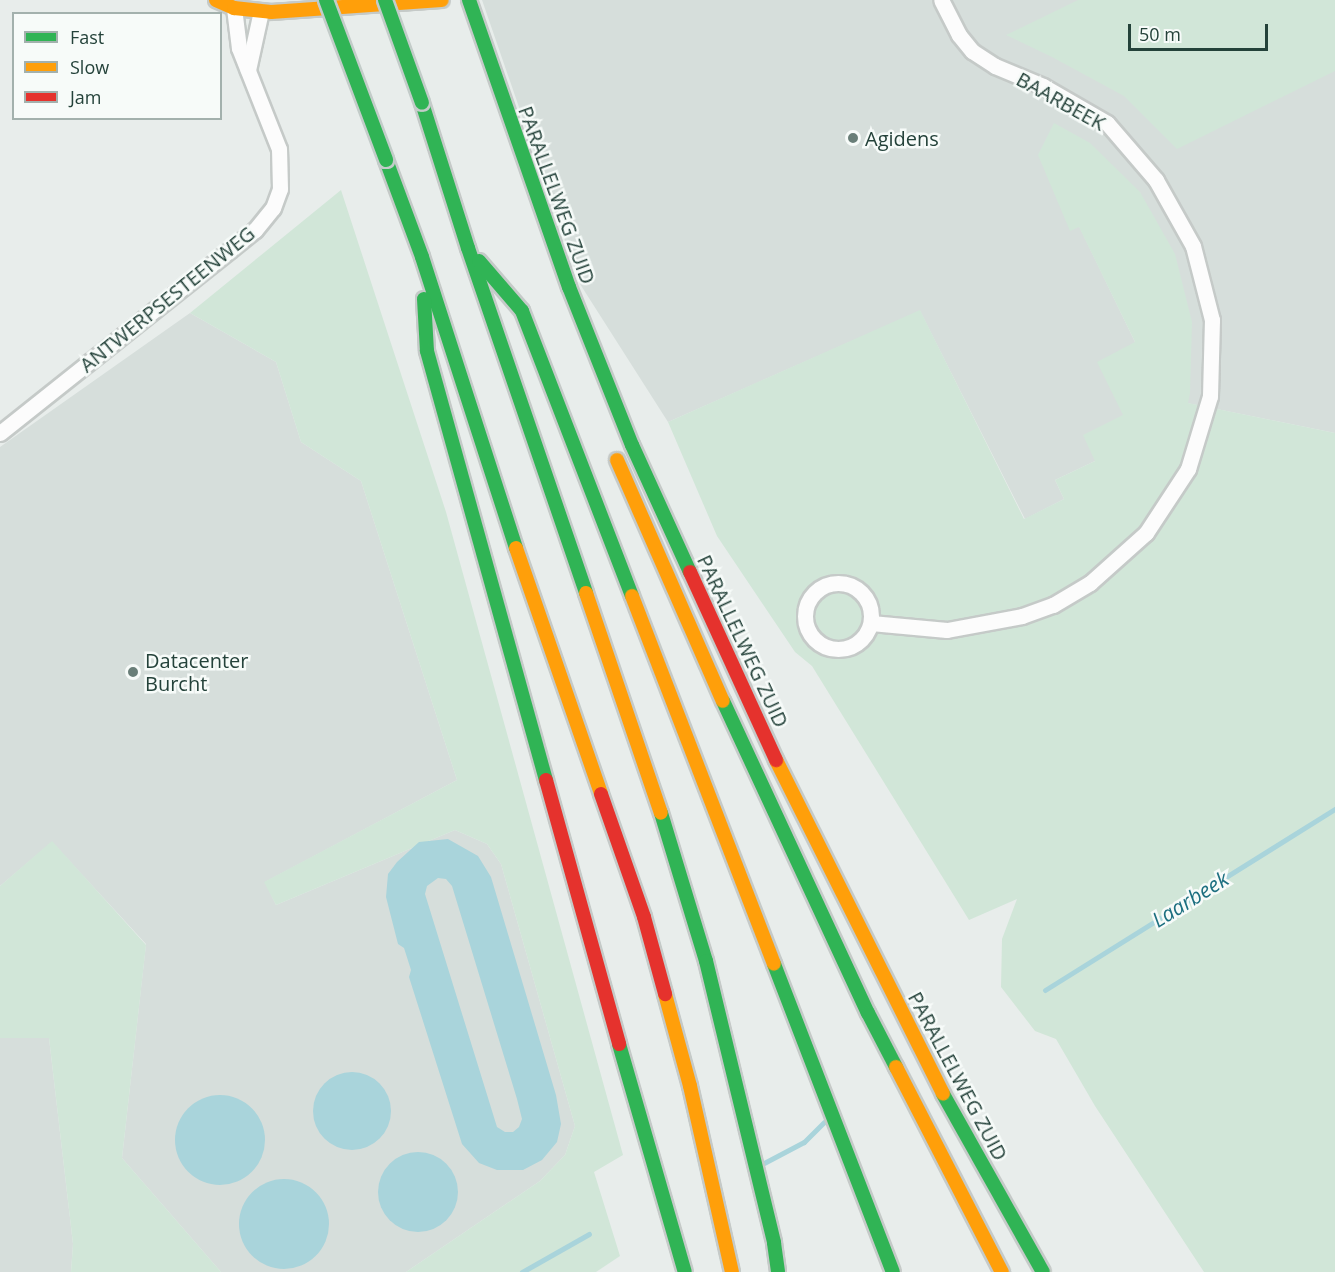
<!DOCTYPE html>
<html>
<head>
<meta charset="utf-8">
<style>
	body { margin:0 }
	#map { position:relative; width:1335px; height:1272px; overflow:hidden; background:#e8edeb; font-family:"Open Sans",sans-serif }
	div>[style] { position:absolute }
	.built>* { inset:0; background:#d6dedb }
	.green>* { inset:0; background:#d1e6d8 }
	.water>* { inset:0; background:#a9d4db }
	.round { border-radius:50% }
	.stream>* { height:5px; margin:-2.5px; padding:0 2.5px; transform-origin:2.5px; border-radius:2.5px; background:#a9d4db }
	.roads { filter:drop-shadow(2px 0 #c5cac8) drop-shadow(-2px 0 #c5cac8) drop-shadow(0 2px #c5cac8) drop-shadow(0 -2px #c5cac8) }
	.street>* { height:15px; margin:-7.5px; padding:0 7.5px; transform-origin:7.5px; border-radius:7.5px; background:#fcfcfc }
	.street>.ring { margin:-7.5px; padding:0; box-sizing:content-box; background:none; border:15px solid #fcfcfc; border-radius:50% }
	.fast>* { height:14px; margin:-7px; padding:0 7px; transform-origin:7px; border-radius:7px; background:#30b455 }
	.slow>* { height:14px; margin:-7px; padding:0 7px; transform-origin:7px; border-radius:7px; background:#ff9f0a }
	.jam>* { height:14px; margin:-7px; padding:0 7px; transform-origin:7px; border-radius:7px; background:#e5322d }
	.bridges { filter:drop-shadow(2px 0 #c3ccc9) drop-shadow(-2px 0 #c3ccc9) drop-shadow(0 2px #c3ccc9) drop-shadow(0 -2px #c3ccc9) }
	.fast-bridge>* { height:14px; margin:-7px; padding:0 7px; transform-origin:7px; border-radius:7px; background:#30b455 }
	.dots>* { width:16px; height:16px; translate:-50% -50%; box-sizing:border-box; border:3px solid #f7fbf9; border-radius:50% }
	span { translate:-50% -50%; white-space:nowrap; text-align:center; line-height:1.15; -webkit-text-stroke:5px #f7fbf9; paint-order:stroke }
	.street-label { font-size:20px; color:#24423a }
	.poi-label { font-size:20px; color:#24423a }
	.left { translate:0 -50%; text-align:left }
	.water-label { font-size:21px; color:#1c6f80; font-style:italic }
	.legend { position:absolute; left:12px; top:12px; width:210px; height:108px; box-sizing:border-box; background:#f7fbf9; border:2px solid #a3b1ad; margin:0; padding:8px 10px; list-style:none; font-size:18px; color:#24423a }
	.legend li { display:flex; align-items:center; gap:12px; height:30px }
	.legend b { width:30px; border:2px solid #a3b1ad }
	.scale { position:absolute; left:1128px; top:24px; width:140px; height:27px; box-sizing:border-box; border:3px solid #24423a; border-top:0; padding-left:8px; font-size:18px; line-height:21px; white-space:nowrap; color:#24423a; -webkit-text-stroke:4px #f7fbf9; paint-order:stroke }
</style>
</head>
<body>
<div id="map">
	<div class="built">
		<div style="clip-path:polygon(482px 0,1335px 0,1335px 433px,1187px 403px,1140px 192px,1070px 231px,1079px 226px,1135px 342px,1124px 416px,1095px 461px,1055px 480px,1064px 499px,1025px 519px,920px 311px,668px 422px,580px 284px)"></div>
		<div style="clip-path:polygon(190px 313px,276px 362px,301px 442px,361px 481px,457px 780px,265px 882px,276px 905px,455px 830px,487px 844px,501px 864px,575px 1126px,565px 1155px,540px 1181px,406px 1272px,221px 1272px,122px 1158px,146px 944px,52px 842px,0 886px,0 447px)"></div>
		<div style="clip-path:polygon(0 1038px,49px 1038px,73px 1244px,71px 1272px,0 1272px)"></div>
	</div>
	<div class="green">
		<div style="clip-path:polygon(1078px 0,1335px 0,1335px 71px,1177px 149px,1124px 96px,1052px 57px,1006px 35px)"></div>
		<div style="clip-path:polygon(1054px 123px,1090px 143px,1140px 192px,1175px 254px,1192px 322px,1190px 393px,1188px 403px,1335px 433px,1335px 1272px,1204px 1272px,1095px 1106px,1056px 1039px,1035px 1031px,1001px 987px,1002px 939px,1017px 899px,969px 920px,812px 666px,795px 652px,717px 536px,668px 422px,920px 310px,1024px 519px,1064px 499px,1055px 480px,1095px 461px,1083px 435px,1123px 415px,1097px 362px,1135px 342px,1079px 227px,1070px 231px,1038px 155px)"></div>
		<div style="clip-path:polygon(341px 190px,446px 512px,623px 1155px,594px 1172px,620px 1256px,596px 1272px,406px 1272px,540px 1181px,565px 1155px,575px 1126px,501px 864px,487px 844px,455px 830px,276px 905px,264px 882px,457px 780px,361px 481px,301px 442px,276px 362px,190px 313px)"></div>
		<div style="clip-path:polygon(52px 841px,146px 945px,122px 1158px,221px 1272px,71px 1272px,73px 1244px,49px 1038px,0 1038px,0 886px)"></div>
	</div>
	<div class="water">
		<div style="clip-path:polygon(evenodd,448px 839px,478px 856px,491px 877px,556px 1095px,561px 1124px,557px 1142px,542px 1160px,523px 1170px,497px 1170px,479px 1163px,462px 1144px,409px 977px,411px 970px,404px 948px,398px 944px,386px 897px,388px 874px,397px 862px,419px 842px,448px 839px,438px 878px,446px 879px,452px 886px,517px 1099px,522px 1119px,519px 1127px,513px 1132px,505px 1132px,497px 1127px,425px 894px,427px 886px,438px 878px)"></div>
		<div class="round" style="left:313px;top:1072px;width:78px;height:78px"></div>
		<div class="round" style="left:175px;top:1095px;width:90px;height:90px"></div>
		<div class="round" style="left:378px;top:1152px;width:80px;height:80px"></div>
		<div class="round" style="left:239px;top:1179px;width:90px;height:90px"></div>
	</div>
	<div class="stream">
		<div style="left:1045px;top:990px;width:342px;rotate:-32deg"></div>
		<div style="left:764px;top:1163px;width:45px;rotate:-27.7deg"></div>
		<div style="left:804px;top:1142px;width:28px;rotate:-45deg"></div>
		<div style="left:522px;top:1272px;width:77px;rotate:-29.6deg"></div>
	</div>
	<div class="roads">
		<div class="street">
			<div style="left:248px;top:70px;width:60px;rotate:-77.6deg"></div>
			<div style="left:0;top:433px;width:294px;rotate:-38.5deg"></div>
			<div style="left:230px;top:250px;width:32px;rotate:-39deg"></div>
			<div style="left:255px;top:230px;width:28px;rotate:-51deg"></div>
			<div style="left:273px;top:208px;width:20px;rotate:-70deg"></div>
			<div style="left:280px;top:189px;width:40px;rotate:-91.4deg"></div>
			<div style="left:279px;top:149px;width:109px;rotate:-111.6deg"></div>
			<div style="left:239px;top:48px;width:40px;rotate:-97.1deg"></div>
			<div class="ring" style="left:805px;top:583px;width:51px;height:51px"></div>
			<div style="left:871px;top:623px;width:76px;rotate:5.3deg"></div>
			<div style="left:947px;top:630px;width:76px;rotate:-10.6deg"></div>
			<div style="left:1022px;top:616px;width:33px;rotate:-20deg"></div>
			<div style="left:1053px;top:605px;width:43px;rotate:-30.7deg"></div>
			<div style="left:1090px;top:583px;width:75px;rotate:-41.8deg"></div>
			<div style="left:1146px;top:533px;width:77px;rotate:-56.7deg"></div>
			<div style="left:1188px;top:469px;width:76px;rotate:-73.2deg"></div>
			<div style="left:1210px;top:396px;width:76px;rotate:-88.5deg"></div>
			<div style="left:1212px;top:320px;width:76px;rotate:-104.4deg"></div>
			<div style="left:1193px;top:246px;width:76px;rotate:-119.3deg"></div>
			<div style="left:1156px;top:180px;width:75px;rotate:-130.7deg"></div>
			<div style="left:1107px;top:123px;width:74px;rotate:-150deg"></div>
			<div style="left:1043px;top:86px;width:52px;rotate:-157.4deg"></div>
			<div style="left:995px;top:66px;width:27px;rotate:-147deg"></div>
			<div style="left:972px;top:51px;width:21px;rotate:-129deg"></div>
			<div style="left:959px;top:35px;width:39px;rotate:-117deg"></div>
		</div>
		<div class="fast">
			<div style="left:469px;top:0;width:304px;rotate:70.8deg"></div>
			<div style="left:569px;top:287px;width:170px;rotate:68.3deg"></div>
			<div style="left:632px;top:445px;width:140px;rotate:65.5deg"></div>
			<div style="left:422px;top:103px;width:152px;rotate:72.4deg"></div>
			<div style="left:468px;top:248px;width:365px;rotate:71.1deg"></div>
			<div style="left:386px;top:160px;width:103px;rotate:69.6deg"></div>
			<div style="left:422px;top:257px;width:306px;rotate:72.1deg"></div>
			<div style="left:479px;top:261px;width:66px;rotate:49.3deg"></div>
			<div style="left:522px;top:311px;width:305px;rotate:68.9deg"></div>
			<div style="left:424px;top:299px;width:52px;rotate:86.7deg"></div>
			<div style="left:427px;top:351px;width:445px;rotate:74.5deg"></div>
			<div style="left:723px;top:701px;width:344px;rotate:65.1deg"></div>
			<div style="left:868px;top:1013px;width:61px;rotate:62.6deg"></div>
			<div style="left:661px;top:813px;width:155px;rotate:73.1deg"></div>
			<div style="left:706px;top:961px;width:290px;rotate:76.4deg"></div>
			<div style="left:774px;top:1243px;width:29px;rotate:82deg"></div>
			<div style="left:774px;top:964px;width:330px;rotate:68.9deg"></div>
			<div style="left:619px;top:1044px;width:237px;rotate:73.9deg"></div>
			<div style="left:943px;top:1094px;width:204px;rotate:60.7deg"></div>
		</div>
		<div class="slow">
			<div style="left:216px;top:0;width:20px;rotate:24deg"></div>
			<div style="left:234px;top:8px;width:37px;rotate:6deg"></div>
			<div style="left:271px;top:12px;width:171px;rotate:-4deg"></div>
			<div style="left:617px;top:460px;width:263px;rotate:66.3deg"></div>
			<div style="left:516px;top:548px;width:260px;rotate:70.9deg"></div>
			<div style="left:586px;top:593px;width:232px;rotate:71.2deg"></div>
			<div style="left:632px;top:596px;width:394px;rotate:68.9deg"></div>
			<div style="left:776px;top:760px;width:373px;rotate:63.4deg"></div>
			<div style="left:665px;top:994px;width:95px;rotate:74.8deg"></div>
			<div style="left:690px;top:1086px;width:191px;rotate:77.3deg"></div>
			<div style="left:896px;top:1067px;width:231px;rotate:62.7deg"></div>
		</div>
		<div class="jam">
			<div style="left:690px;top:572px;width:207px;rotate:65.4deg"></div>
			<div style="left:546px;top:780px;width:274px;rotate:74.5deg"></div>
			<div style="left:601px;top:794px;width:130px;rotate:70.7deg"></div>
			<div style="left:644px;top:917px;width:80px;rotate:74.7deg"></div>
		</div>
	</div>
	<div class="bridges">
		<div class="fast-bridge">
			<div style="left:326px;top:0;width:171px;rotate:69.4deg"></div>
			<div style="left:385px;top:0;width:109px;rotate:70.2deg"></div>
		</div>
	</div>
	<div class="dots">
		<div style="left:853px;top:138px;background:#697e78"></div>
		<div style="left:133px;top:672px;background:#697e78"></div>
	</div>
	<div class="street-label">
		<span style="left:1061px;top:101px;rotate:29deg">BAARBEEK</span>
		<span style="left:557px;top:195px;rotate:70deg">PARALLELWEG ZUID</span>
		<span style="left:167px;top:299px;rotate:-39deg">ANTWERPSESTEENWEG</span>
		<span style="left:743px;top:641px;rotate:65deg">PARALLELWEG ZUID</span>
		<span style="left:958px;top:1076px;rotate:62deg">PARALLELWEG ZUID</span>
	</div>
	<div class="poi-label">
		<span class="left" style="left:865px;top:138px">Agidens</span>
		<span class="left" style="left:145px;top:672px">Datacenter<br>Burcht</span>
	</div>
	<div class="water-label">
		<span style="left:1190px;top:899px;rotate:-32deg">Laarbeek</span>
	</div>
	<ul class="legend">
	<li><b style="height:8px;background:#30b455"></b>Fast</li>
	<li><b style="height:8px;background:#ff9f0a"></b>Slow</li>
	<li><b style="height:8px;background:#e5322d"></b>Jam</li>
	</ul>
	<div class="scale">50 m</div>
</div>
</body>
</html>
